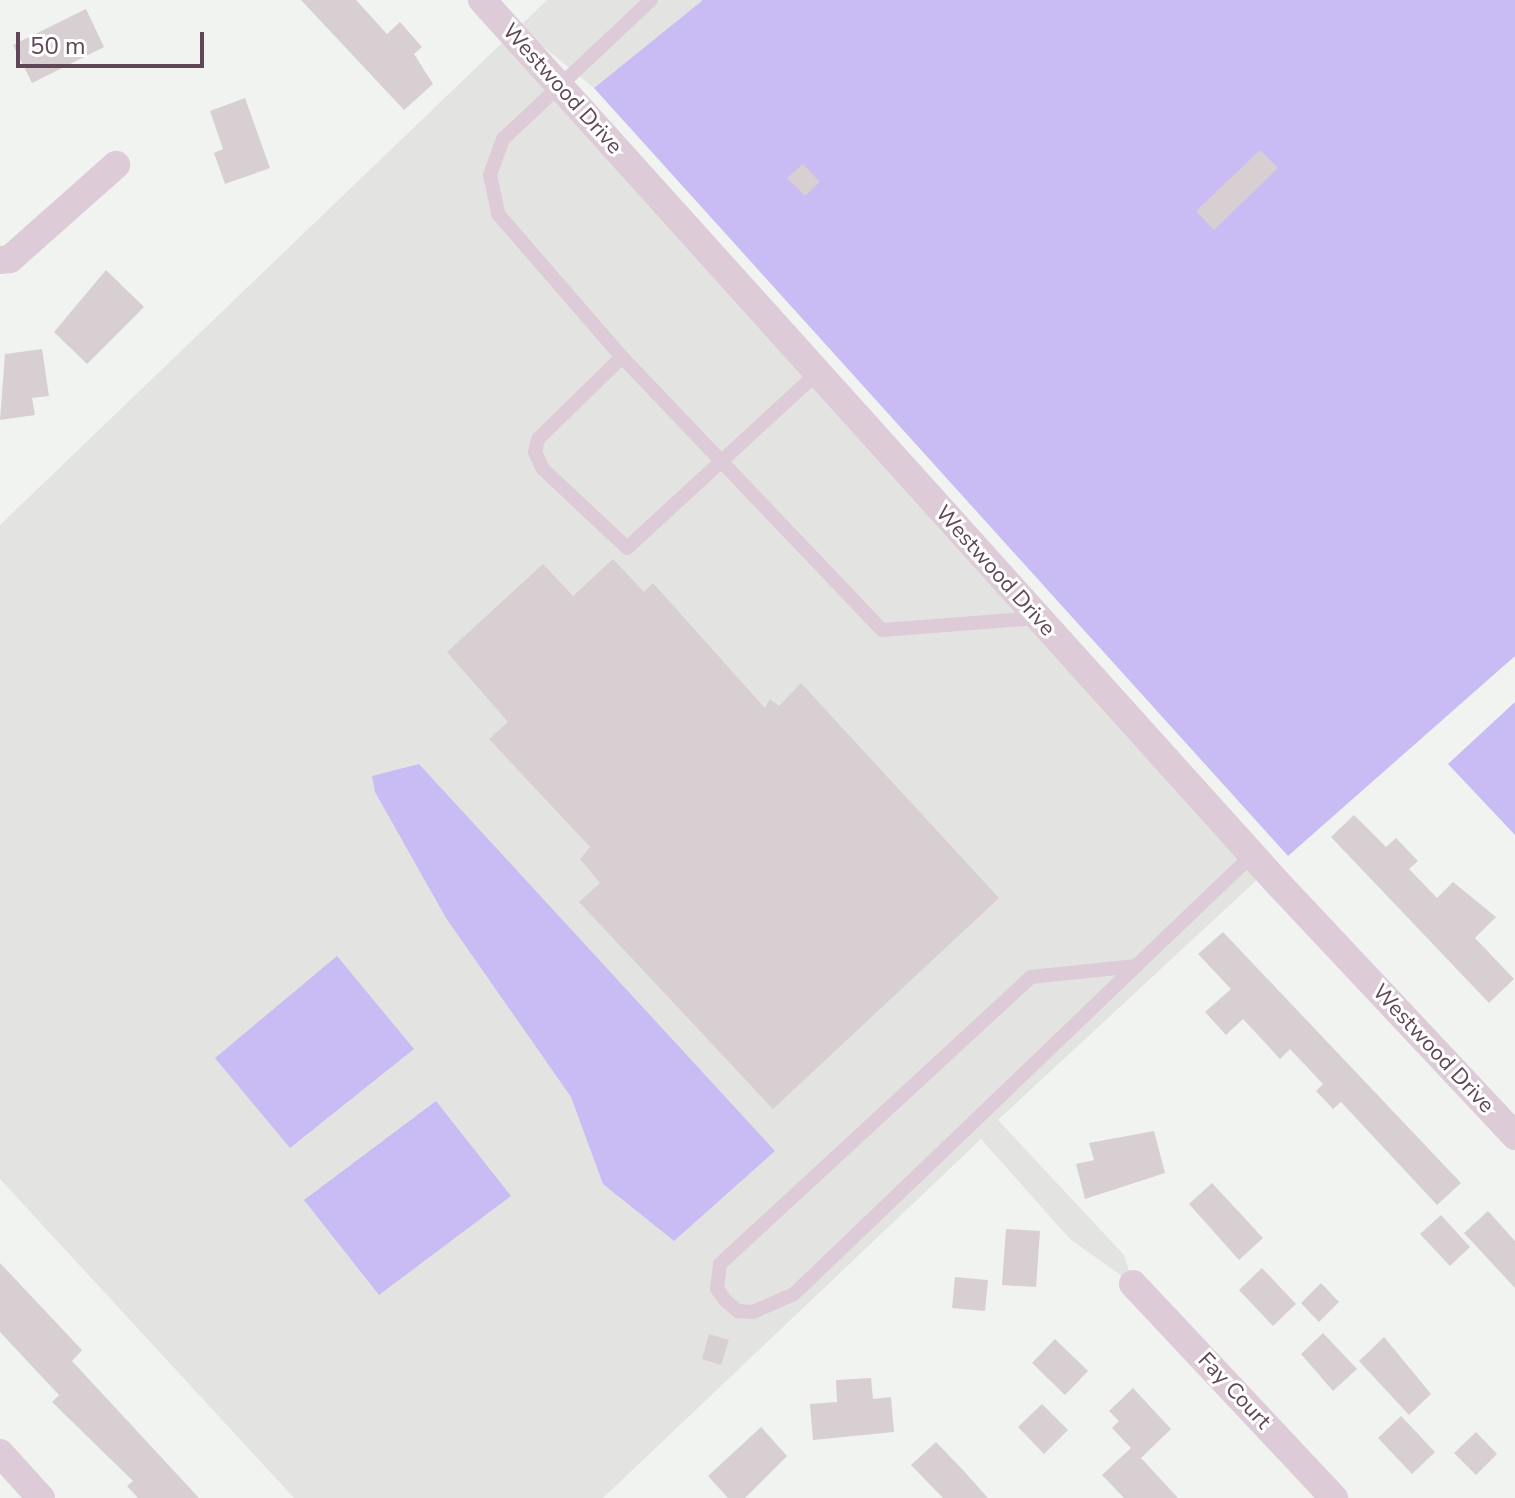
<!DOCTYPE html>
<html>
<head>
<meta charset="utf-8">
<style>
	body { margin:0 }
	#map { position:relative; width:1515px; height:1498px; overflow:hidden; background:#f0f3f0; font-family:"Nunito Sans",sans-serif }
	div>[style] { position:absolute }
	.education>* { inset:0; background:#e3e4e1 }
	.green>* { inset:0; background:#c9bbf4 }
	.building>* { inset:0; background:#d8cfd3 }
	.service>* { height:14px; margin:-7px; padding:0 7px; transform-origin:7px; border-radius:7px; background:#decbd8 }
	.minor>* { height:28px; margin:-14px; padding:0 14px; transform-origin:14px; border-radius:14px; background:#decbd8 }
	span { translate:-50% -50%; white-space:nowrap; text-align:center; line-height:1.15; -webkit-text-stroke:6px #fff; paint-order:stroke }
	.street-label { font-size:22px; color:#604657 }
	.scale { position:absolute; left:16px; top:32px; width:188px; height:36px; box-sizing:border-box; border:4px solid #604657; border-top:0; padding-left:10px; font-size:24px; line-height:28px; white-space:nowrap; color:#604657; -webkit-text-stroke:6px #fff; paint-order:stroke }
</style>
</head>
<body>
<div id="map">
	<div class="education">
		<div style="clip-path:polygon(547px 0,703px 0,594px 88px,519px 27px)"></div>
		<div style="clip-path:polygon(506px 39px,1261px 876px,998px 1120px,1124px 1255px,1133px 1284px,1070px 1239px,981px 1139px,603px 1498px,294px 1498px,0 1179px,0 525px)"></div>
	</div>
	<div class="green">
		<div style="clip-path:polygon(703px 0,1515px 0,1515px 656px,1288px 856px,594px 88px)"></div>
		<div style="clip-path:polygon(1515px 702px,1515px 835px,1448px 764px)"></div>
		<div style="clip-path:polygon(419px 764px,775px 1151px,674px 1241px,603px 1184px,571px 1097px,446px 918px,375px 792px,372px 776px)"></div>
		<div style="clip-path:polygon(337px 956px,414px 1049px,290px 1148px,215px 1058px)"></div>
		<div style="clip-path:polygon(436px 1101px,511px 1196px,379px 1295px,304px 1200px)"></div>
	</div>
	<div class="building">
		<div style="clip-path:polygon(301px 0,356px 0,387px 34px,400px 22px,422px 47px,414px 54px,433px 84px,404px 110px)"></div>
		<div style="clip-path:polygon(86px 9px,104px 47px,32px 83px,13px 45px)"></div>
		<div style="clip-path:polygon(245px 98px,270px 168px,225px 184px,214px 153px,223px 149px,210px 111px)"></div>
		<div style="clip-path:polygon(1260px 150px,1278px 168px,1214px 230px,1196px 211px)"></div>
		<div style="clip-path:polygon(803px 164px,820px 182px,805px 196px,787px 178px)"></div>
		<div style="clip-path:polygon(106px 270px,144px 307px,87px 364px,54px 332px)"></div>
		<div style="clip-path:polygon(42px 349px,49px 396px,32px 398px,35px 415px,0 420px,5px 354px)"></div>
		<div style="clip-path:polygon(613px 559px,644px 592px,653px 583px,765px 708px,770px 699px,779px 706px,801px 683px,999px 898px,773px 1109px,579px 902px,600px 883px,580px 859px,590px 847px,489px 739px,508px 722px,447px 652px,543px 564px,573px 596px)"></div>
		<div style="clip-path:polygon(1354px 815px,1386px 847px,1396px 838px,1418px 861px,1409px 869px,1437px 898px,1453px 882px,1496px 917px,1475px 938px,1514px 979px,1489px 1003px,1331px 837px)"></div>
		<div style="clip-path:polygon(1223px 932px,1461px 1183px,1437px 1205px,1341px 1102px,1333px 1109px,1316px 1091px,1323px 1084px,1290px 1049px,1280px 1059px,1243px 1019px,1226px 1035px,1205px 1012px,1231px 989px,1198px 954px)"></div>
		<div style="clip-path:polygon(1154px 1131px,1165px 1173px,1085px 1199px,1076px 1164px,1094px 1160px,1089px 1143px)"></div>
		<div style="clip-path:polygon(1212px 1183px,1263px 1238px,1239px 1260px,1189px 1204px)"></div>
		<div style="clip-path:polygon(1488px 1211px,1515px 1241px,1515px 1288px,1464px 1233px)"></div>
		<div style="clip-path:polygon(1441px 1215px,1470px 1247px,1450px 1266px,1420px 1234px)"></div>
		<div style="clip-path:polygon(1006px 1229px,1040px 1231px,1036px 1287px,1002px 1285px)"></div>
		<div style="clip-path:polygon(0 1263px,82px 1350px,72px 1361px,199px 1498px,138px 1498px,127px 1486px,133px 1481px,52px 1402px,59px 1395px,0 1332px)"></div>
		<div style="clip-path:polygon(1262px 1268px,1296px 1304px,1273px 1326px,1239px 1290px)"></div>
		<div style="clip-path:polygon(955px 1277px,988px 1280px,985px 1311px,952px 1308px)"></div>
		<div style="clip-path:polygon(1321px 1283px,1339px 1302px,1319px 1322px,1301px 1303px)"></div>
		<div style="clip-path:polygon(1323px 1333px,1357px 1369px,1333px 1391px,1301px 1354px)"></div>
		<div style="clip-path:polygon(709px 1334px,729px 1340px,721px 1365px,702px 1359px)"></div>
		<div style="clip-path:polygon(1384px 1337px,1431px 1394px,1409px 1415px,1359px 1361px)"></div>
		<div style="clip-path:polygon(1055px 1339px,1088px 1371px,1065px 1395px,1032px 1363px)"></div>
		<div style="clip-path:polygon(871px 1378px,873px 1399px,891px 1397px,894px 1432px,813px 1440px,810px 1404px,837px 1402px,836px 1380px)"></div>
		<div style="clip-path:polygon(1133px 1388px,1171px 1429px,1141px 1458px,1178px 1498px,1124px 1498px,1102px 1475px,1131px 1448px,1112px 1428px,1119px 1421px,1109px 1411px)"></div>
		<div style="clip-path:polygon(1042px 1404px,1068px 1430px,1044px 1454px,1018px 1427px)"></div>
		<div style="clip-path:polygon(1401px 1416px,1435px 1452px,1412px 1474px,1378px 1438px)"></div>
		<div style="clip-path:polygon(761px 1427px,787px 1456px,745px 1498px,728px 1498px,708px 1476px)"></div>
		<div style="clip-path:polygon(1476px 1432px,1497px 1454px,1476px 1475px,1454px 1453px)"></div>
		<div style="clip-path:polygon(936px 1442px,962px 1469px,988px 1498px,943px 1498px,911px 1465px)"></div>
	</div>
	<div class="service">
		<div style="left:651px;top:0;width:203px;rotate:136.8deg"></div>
		<div style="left:503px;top:139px;width:38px;rotate:110deg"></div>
		<div style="left:490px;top:175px;width:40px;rotate:78deg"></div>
		<div style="left:498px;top:214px;width:189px;rotate:49.1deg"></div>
		<div style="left:622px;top:357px;width:377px;rotate:46.4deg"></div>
		<div style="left:882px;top:630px;width:155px;rotate:-4.4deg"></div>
		<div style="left:622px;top:357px;width:117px;rotate:135.7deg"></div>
		<div style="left:538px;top:439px;width:13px;rotate:103deg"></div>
		<div style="left:535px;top:452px;width:19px;rotate:65deg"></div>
		<div style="left:543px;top:469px;width:115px;rotate:43.2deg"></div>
		<div style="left:627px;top:548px;width:258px;rotate:-42.6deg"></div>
		<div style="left:1136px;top:966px;width:106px;rotate:174deg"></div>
		<div style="left:1031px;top:977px;width:423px;rotate:137.3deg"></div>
		<div style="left:720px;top:1264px;width:25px;rotate:97deg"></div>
		<div style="left:717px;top:1289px;width:15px;rotate:53deg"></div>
		<div style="left:726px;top:1301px;width:16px;rotate:40deg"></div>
		<div style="left:738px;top:1311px;width:15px;rotate:4deg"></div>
		<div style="left:753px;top:1312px;width:45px;rotate:-23.7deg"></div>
		<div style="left:794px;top:1294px;width:474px;rotate:-43.8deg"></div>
		<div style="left:1136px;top:966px;width:161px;rotate:-43.7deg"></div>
	</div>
	<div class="minor">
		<div style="left:482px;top:0;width:1182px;rotate:47.98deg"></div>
		<div style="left:1273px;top:878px;width:354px;rotate:46.8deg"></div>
		<div style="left:0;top:260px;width:10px;rotate:-6deg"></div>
		<div style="left:10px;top:259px;width:142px;rotate:-41.6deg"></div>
		<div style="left:1133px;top:1284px;width:294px;rotate:46.8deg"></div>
		<div style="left:0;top:1453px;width:61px;rotate:47.7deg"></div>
	</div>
	<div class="street-label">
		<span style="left:562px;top:89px;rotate:48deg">Westwood Drive</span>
		<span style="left:995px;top:571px;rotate:48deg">Westwood Drive</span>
		<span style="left:1433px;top:1049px;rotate:47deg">Westwood Drive</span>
		<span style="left:1234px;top:1391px;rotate:47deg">Fay Court</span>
	</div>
	<div class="scale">50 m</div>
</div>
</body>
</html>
